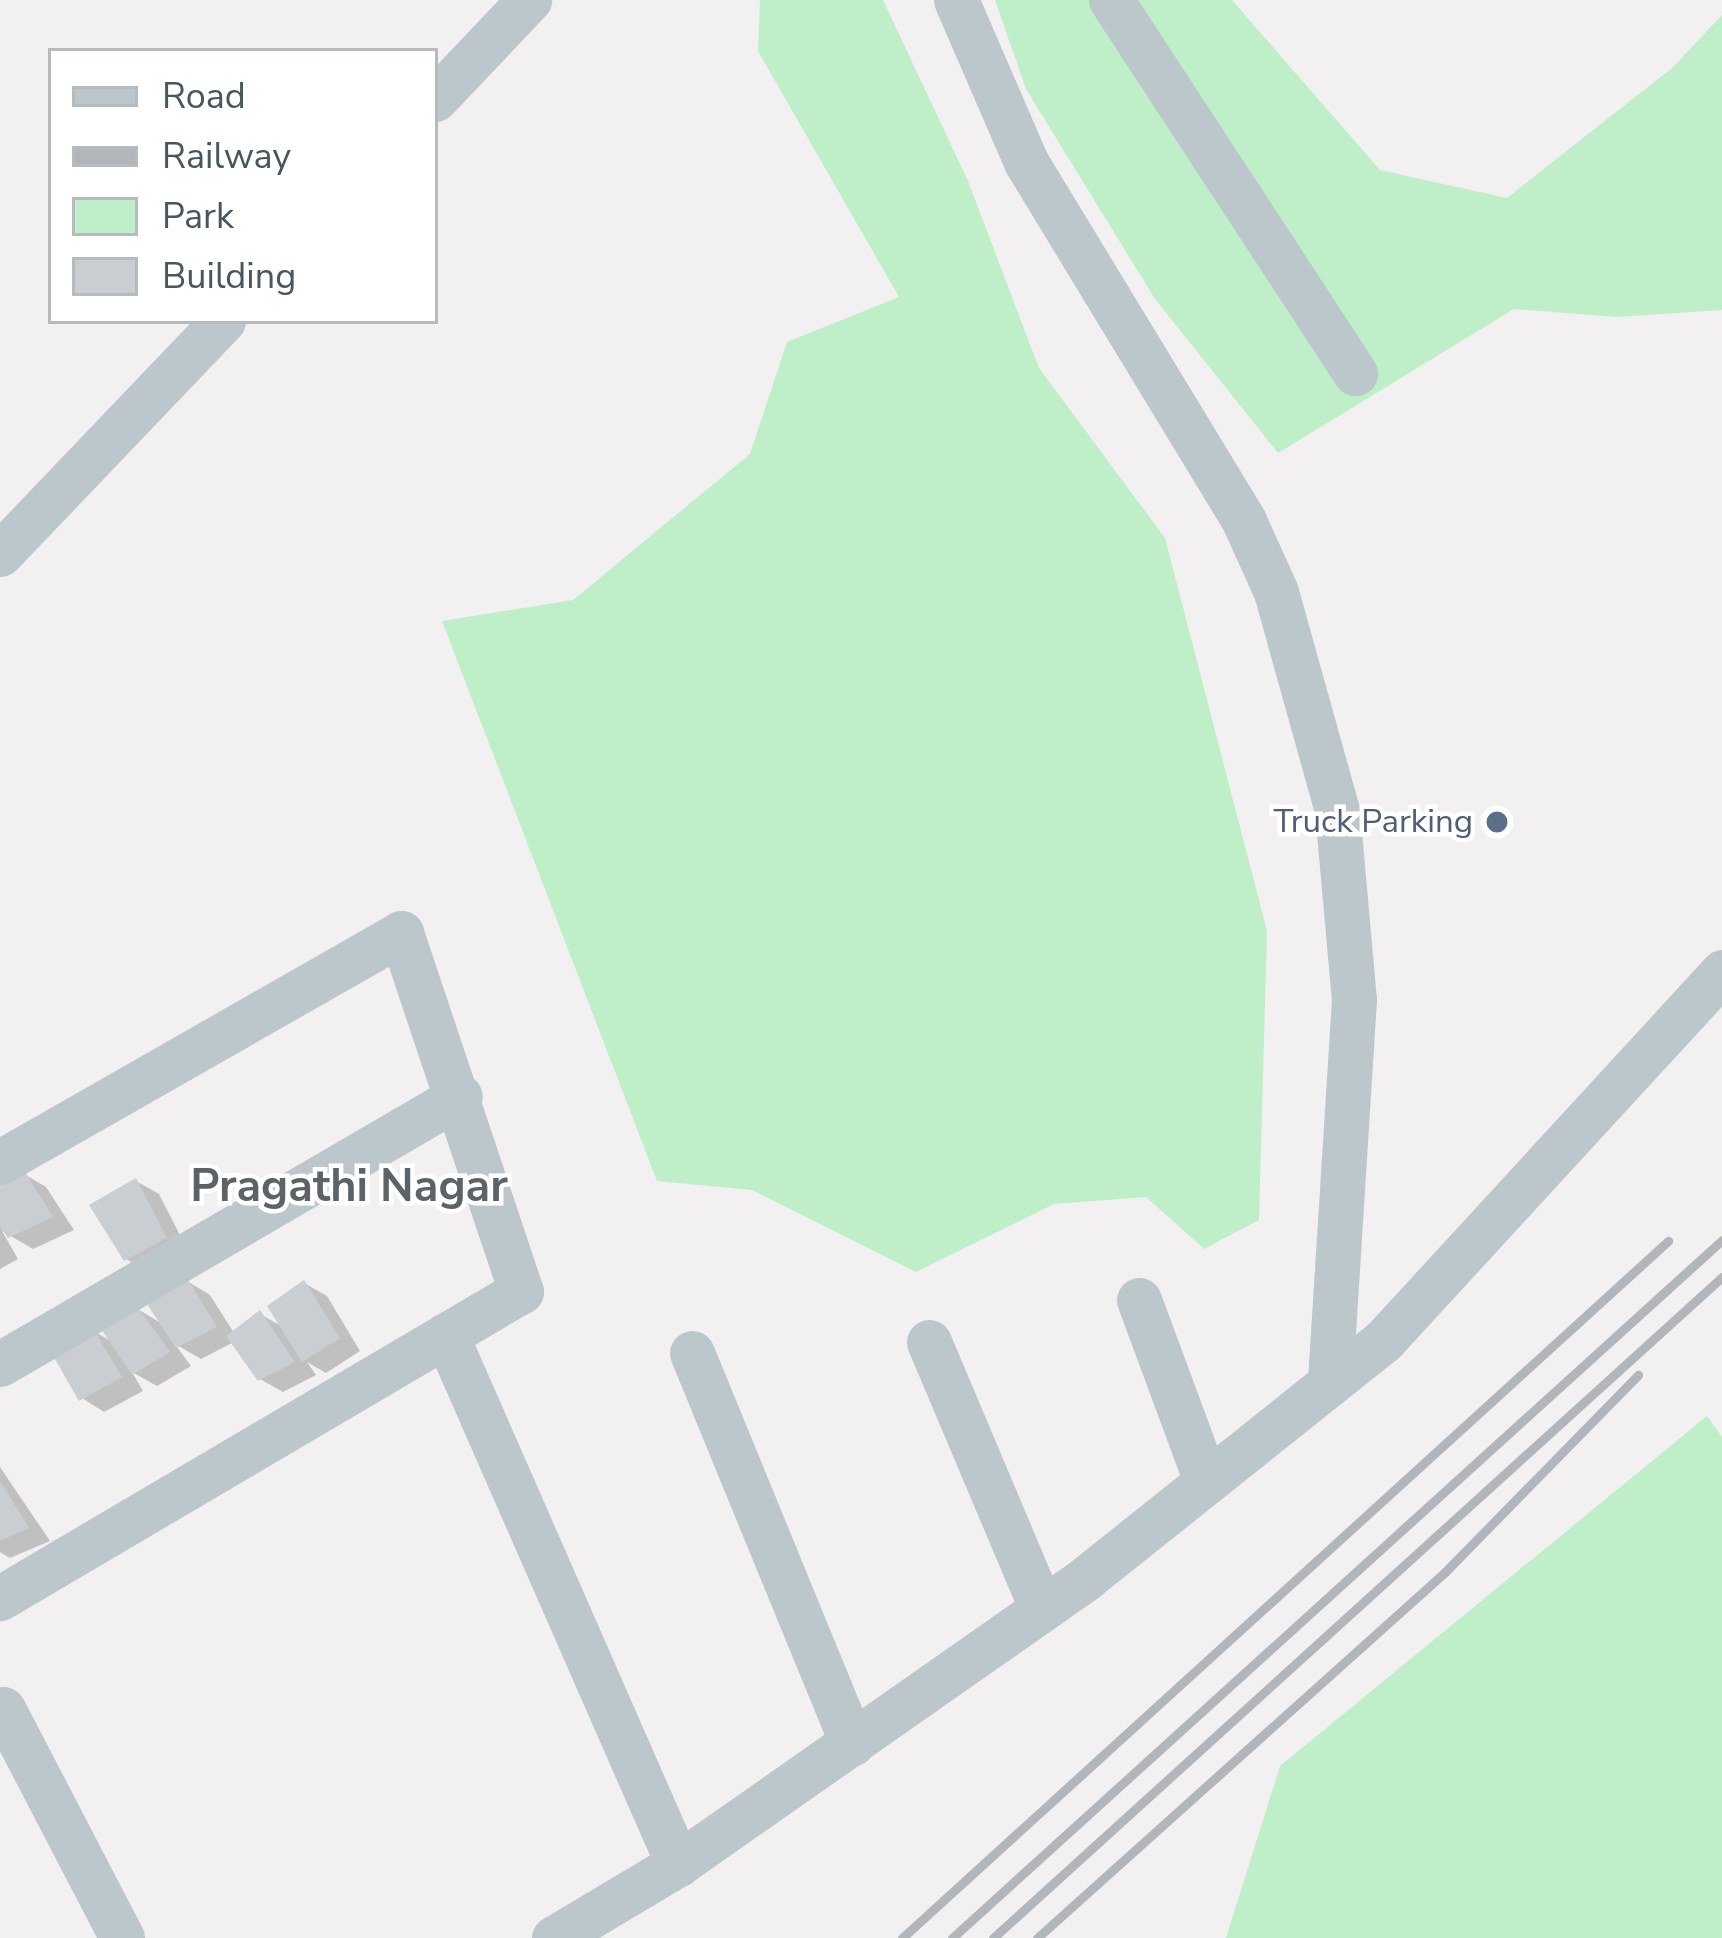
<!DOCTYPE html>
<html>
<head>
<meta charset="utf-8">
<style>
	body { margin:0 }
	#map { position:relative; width:1722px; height:1938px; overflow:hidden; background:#f2f0f0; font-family:"Nunito Sans",sans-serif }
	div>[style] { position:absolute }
	.green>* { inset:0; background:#bfefc9 }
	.shadow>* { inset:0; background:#0003 }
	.building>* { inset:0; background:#caced2 }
	.minor>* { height:45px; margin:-22.5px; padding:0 22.5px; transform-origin:22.5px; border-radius:22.5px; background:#bcc7cc }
	.rail>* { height:9px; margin:-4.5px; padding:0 4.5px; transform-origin:4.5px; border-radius:4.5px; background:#b2b6ba }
	.dots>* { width:33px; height:33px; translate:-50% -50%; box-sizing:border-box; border:6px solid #fff; border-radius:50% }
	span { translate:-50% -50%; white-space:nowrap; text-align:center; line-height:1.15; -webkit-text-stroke:9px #fff; paint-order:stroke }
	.service-label { font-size:33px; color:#4e5e75 }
	.right { translate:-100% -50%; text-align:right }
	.district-label { font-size:45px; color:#5c6265; font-weight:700 }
	.legend { position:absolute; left:48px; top:48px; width:390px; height:276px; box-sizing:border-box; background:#fff; border:3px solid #b6bcbe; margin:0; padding:15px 21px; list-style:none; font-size:36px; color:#48575d }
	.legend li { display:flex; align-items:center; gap:24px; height:60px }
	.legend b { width:60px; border:3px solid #b6bcbe }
</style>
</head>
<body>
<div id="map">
	<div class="green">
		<div style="clip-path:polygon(760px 0,883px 0,968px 181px,1039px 368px,1165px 538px,1267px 931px,1259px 1220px,1204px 1249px,1146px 1197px,1054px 1204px,916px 1272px,752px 1190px,657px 1181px,442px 621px,573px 600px,750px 454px,787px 342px,899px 297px,758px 51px)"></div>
		<div style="clip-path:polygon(995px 0,1232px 0,1380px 170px,1507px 198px,1672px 68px,1722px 15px,1722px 310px,1617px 317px,1514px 309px,1278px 453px,1155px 299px,1026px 89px)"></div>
		<div style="clip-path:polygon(1707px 1416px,1722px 1437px,1722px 1938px,1226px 1938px,1280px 1766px)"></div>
	</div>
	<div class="shadow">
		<div style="clip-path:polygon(24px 1174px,46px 1187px,74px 1230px,33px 1249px,2px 1231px,18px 1259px,0 1269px,0 1185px)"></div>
		<div style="clip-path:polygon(136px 1181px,159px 1194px,188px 1251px,149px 1272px,126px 1259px)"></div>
		<div style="clip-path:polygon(187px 1281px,210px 1295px,234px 1333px,260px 1314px,283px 1327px,304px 1283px,327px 1296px,360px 1351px,326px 1373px,307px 1362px,316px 1375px,283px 1392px,260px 1379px,234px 1342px,201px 1359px,175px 1344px,191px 1366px,157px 1386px,132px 1372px,143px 1391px,104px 1412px,82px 1398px,92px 1330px,114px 1343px,136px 1308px,164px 1325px)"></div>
		<div style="clip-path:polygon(0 1467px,50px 1541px,10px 1558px,0 1552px)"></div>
	</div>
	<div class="building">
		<div style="clip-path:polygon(24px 1170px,53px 1217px,8px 1238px,0 1226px,0 1182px)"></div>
		<div style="clip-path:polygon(136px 1178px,167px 1238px,124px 1261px,89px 1205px)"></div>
		<div style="clip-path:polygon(187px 1278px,217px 1327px,176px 1348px,143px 1298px)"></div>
		<div style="clip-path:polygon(304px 1280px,340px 1338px,302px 1362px,267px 1306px)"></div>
		<div style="clip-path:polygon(136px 1305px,170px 1352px,132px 1375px,99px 1326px)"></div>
		<div style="clip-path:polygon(260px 1310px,295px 1362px,258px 1381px,226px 1336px)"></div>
		<div style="clip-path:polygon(92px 1327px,122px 1377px,79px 1401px,48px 1347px)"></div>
		<div style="clip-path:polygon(0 1481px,29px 1528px,0 1541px)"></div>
	</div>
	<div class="minor">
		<div style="left:956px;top:0;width:176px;rotate:66.6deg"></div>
		<div style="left:1026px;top:162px;width:420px;rotate:58.7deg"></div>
		<div style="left:1244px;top:521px;width:78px;rotate:65.7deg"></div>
		<div style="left:1276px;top:592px;width:226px;rotate:74.4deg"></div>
		<div style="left:1337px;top:810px;width:190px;rotate:84.9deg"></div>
		<div style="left:1354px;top:999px;width:385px;rotate:93.6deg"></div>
		<div style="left:1111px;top:0;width:446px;rotate:56.8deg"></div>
		<div style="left:435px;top:99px;width:137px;rotate:-46.5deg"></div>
		<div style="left:0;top:554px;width:323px;rotate:-46.3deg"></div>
		<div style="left:0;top:1162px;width:462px;rotate:-29.7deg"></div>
		<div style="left:401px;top:933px;width:378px;rotate:71.5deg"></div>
		<div style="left:521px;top:1291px;width:605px;rotate:149.49deg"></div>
		<div style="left:1139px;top:1300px;width:193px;rotate:69.7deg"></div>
		<div style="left:446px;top:1335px;width:578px;rotate:66.32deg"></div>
		<div style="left:929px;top:1342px;width:290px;rotate:67.1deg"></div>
		<div style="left:692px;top:1353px;width:422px;rotate:67.7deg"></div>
		<div style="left:0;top:1364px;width:532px;rotate:-30.23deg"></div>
		<div style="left:3px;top:1709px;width:258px;rotate:62.5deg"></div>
		<div style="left:554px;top:1938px;width:144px;rotate:-30.8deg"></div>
		<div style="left:678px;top:1864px;width:498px;rotate:-35deg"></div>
		<div style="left:1086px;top:1578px;width:381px;rotate:-38.6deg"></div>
		<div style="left:1384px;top:1340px;width:500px;rotate:-47.4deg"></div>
	</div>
	<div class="rail">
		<div style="left:902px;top:1938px;width:1036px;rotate:-42.3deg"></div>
		<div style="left:952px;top:1938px;width:1039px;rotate:-42.19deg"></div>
		<div style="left:993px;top:1938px;width:984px;rotate:-42.2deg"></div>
		<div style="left:1037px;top:1938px;width:548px;rotate:-41.89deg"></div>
		<div style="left:1445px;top:1572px;width:276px;rotate:-45.6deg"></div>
	</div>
	<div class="dots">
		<div style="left:1497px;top:822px;background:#5c6f8a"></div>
	</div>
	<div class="service-label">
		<span class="right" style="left:1473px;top:822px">Truck Parking</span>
	</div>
	<div class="district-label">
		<span style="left:349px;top:1187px">Pragathi Nagar</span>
	</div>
	<ul class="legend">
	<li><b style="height:15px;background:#bcc7cc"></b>Road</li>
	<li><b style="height:15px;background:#b2b6ba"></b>Railway</li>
	<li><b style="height:33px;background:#bfefc9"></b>Park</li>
	<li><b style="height:33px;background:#caced2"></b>Building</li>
	</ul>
</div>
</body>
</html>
